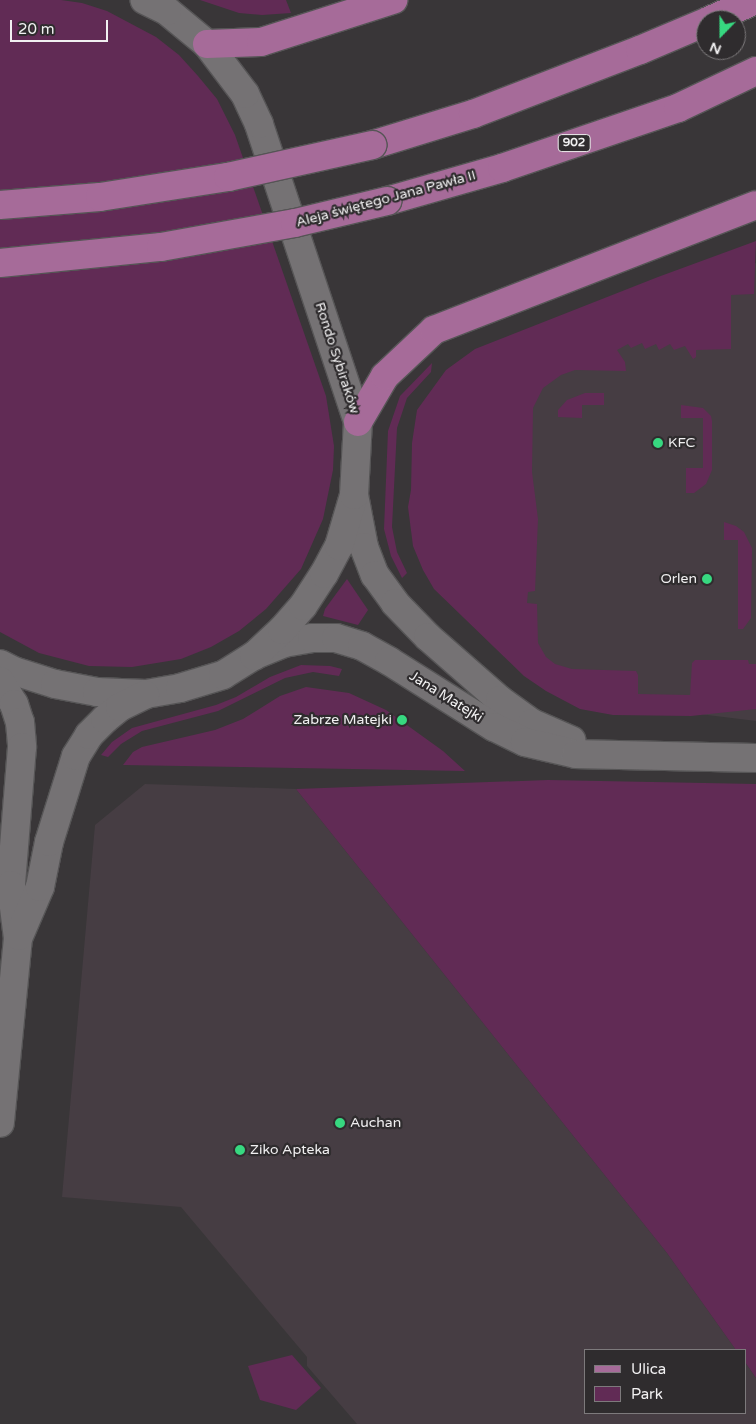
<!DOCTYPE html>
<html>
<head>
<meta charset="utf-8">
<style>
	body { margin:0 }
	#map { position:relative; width:756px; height:1424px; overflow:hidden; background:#393638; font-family:"Varela Round",sans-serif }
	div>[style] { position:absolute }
	.built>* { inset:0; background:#463d43 }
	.green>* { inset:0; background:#612b55 }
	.roads { filter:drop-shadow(1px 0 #565556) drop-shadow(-1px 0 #565556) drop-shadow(0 1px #565556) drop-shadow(0 -1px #565556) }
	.minor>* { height:28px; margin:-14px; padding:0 14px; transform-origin:14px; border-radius:14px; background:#757274 }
	.secondary>* { height:28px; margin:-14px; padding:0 14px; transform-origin:14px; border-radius:14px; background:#757274 }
	.primary>* { height:28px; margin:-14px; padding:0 14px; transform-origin:14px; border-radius:14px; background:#a66b99 }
	.bridges { filter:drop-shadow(1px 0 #565556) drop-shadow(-1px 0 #565556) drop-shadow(0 1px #565556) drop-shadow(0 -1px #565556) }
	.primary-bridge>* { height:28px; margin:-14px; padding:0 14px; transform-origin:14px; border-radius:14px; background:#a66b99 }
	.dots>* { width:14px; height:14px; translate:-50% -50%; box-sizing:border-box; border:2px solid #2f2c2e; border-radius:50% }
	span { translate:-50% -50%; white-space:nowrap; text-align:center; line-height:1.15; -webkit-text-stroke:4.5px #2f2c2e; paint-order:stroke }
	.shield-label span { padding:1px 4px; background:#2f2c2e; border:1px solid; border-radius:4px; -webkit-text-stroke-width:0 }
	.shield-label { font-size:12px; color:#f1f0f1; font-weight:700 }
	.street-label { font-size:14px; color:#f1f0f1 }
	.poi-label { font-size:14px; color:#f1f0f1 }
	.left { translate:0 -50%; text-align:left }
	.right { translate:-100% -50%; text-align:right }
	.legend { position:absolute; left:584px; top:1349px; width:162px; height:65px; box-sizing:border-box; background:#2f2c2e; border:1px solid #7d7a7c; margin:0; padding:6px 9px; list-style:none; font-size:15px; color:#f1f0f1 }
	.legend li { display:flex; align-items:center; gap:10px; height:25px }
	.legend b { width:25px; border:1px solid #7d7a7c }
	.north { position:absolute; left:696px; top:10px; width:50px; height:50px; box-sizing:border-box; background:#2f2c2e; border:1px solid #7d7a7c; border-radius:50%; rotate:202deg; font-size:14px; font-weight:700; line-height:20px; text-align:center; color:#f1f0f1 }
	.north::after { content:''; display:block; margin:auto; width:18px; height:22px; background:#37d880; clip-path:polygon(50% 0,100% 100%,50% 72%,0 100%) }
	.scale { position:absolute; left:10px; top:20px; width:98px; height:22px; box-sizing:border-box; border:2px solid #f1f0f1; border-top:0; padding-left:6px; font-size:15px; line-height:18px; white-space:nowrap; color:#f1f0f1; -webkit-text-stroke:4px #2f2c2e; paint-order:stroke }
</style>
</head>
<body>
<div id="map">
	<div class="built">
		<div style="clip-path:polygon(756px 263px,756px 721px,586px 700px,516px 650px,514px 359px)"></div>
		<div style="clip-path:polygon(145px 784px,296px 789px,667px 1253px,736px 1350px,585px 1350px,585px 1413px,745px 1413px,745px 1362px,756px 1378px,756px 1424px,357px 1424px,307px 1366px,307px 1357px,181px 1207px,62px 1197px,95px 825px)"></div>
	</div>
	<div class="green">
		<div style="clip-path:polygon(0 0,61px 0,82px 3px,107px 11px,156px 37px,179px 55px,198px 76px,217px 99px,235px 135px,326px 396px,334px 446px,333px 470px,323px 519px,301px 569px,266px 609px,239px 631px,211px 647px,181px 659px,132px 667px,89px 666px,39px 653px,0 632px)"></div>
		<div style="clip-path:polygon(200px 0,286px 0,291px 13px,262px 15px,239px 13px)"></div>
		<div style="clip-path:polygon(756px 241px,754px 294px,731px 295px,731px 349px,696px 350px,696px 357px,693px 359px,685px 346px,674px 350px,670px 344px,659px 350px,656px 344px,645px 349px,642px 343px,631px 348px,628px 344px,617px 350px,625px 362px,626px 371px,575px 370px,561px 375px,543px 388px,533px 408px,532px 472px,538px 519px,535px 591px,528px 592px,527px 603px,537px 604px,538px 643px,546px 657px,555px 664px,572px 669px,636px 671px,638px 675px,638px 694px,690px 695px,692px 663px,695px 660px,748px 660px,749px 664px,756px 664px,756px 709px,691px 716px,613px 715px,580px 709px,546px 691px,524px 676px,434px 589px,423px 570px,413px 546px,408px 507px,411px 490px,412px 443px,417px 410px,446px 370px,475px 349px,658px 277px)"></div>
		<div style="clip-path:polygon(432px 363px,431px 372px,407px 398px,397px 428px,392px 527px,397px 552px,407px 573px,402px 578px,391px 556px,384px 529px,388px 431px,400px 396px)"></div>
		<div style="clip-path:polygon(585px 393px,604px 393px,604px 405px,582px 405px,582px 418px,558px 417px,558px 410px,567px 400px)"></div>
		<div style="clip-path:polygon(681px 405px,703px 408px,711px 416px,712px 421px,712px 470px,706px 484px,694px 493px,686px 493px,686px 468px,703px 468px,703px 418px,681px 418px)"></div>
		<div style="clip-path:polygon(724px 522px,736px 526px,744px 532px,752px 548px,751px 618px,743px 629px,738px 629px,738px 540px,724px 540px)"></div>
		<div style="clip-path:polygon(347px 579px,368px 610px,358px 625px,323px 616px,325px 609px)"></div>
		<div style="clip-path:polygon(301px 665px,330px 666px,342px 669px,339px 676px,313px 672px,285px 678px,218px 711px,142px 731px,121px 744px,108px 757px,101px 755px,112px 742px,132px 728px,216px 705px,236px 697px,270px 677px)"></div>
		<div style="clip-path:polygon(306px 687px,349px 693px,386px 710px,443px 751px,465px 771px,123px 765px,133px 752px,142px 747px,215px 730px,243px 719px,280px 696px)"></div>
		<div style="clip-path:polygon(548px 780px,756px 784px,756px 1378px,745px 1362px,745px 1350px,736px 1350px,667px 1253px,296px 789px)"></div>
		<div style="clip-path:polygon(292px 1355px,321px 1388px,296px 1410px,260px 1400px,248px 1366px)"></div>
	</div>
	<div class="roads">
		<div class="minor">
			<div style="left:354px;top:495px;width:53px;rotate:79.1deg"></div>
			<div style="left:364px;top:547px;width:30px;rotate:69deg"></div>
			<div style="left:375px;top:575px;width:34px;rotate:54deg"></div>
			<div style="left:395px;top:603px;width:47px;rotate:45.9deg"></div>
			<div style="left:428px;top:637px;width:96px;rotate:41.2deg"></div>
			<div style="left:500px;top:700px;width:39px;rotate:36deg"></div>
			<div style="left:532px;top:723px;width:43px;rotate:23.6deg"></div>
			<div style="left:255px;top:655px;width:31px;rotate:-22deg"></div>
			<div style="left:284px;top:643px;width:28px;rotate:-10deg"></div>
			<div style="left:312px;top:638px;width:24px"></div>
			<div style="left:336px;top:638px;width:27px;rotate:17deg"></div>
			<div style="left:362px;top:646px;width:31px;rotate:29deg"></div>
			<div style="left:389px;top:661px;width:124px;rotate:32.2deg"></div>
			<div style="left:494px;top:727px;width:34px;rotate:26deg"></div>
			<div style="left:525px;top:742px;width:52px;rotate:13.2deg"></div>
			<div style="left:576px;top:754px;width:180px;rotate:1.3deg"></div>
		</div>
		<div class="secondary">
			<div style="left:0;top:664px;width:16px;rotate:27deg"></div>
			<div style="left:14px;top:671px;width:43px;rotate:17.6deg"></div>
			<div style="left:55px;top:684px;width:43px;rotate:10.8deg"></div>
			<div style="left:97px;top:692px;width:49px;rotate:2.3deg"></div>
			<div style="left:146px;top:694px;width:35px;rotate:-10deg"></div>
			<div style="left:180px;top:688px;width:45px;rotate:-16.8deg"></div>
			<div style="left:223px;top:675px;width:36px;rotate:-32deg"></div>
			<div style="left:254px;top:656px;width:38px;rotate:-43deg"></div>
			<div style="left:282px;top:630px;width:32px;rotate:-49deg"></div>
			<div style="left:303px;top:606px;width:38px;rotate:-57deg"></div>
			<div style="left:324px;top:574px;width:32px;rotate:-62deg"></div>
			<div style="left:339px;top:546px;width:53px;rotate:-73.6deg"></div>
			<div style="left:354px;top:495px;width:73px;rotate:-86.9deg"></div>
			<div style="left:358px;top:422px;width:314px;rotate:-108.4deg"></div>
			<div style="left:259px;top:124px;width:33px;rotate:-115deg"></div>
			<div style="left:245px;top:94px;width:63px;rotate:-127.2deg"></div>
			<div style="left:207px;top:44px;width:52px;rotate:-140.5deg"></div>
			<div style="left:167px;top:11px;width:25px;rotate:-154deg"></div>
			<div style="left:0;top:681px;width:27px;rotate:59deg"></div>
			<div style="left:14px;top:704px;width:19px;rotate:72deg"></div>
			<div style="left:20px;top:722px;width:25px;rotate:85deg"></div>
			<div style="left:22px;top:747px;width:138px;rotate:94.6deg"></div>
			<div style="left:11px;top:885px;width:53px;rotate:82.5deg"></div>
			<div style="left:18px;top:938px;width:186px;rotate:95.6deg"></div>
			<div style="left:19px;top:936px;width:53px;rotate:-66.8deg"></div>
			<div style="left:40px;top:887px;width:46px;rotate:-78.7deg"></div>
			<div style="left:49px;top:842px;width:90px;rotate:-72.6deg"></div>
			<div style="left:76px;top:756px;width:25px;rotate:-58deg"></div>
			<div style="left:89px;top:735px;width:23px;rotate:-45deg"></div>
			<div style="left:105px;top:719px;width:19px;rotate:-39deg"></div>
			<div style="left:120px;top:707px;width:28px;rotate:-26deg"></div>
		</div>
		<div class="primary">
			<div style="left:710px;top:20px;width:50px;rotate:-23.5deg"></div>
			<div style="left:207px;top:44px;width:54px;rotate:-2.1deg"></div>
			<div style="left:261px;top:42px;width:139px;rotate:-17.7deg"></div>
			<div style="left:372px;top:145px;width:106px;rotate:-17.1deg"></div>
			<div style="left:473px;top:114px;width:179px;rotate:-21deg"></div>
			<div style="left:640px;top:50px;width:72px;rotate:-23deg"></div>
			<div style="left:387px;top:201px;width:120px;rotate:-16deg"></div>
			<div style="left:502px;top:168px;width:186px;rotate:-18.8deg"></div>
			<div style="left:678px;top:108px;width:86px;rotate:-25.4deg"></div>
			<div style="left:358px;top:422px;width:53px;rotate:-59.6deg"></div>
			<div style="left:385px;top:376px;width:67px;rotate:-43.2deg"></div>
			<div style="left:434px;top:330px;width:345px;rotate:-21.2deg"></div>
		</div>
	</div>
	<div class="bridges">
		<div class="primary-bridge">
			<div style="left:0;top:205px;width:100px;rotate:-4.6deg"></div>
			<div style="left:100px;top:197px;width:130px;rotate:-8.9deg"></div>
			<div style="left:228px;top:177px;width:148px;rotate:-12.5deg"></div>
			<div style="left:0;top:263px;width:162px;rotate:-5.7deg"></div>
			<div style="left:161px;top:247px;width:136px;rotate:-10.2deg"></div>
			<div style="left:295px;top:223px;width:95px;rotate:-13.4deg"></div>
		</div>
	</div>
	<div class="dots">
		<div style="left:658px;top:443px;background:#37d880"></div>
		<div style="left:707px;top:579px;background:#37d880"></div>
		<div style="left:402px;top:720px;background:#37d880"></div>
		<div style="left:340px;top:1123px;background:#37d880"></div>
		<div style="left:240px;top:1150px;background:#37d880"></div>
	</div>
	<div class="shield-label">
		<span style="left:574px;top:143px">902</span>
	</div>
	<div class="street-label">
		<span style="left:386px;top:199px;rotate:-15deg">Aleja świętego Jana Pawła II</span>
		<span style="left:337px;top:358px;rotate:72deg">Rondo Sybiraków</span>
		<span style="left:446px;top:697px;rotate:32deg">Jana Matejki</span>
	</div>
	<div class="poi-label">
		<span class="left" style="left:668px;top:443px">KFC</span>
		<span class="right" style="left:697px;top:579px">Orlen</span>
		<span class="right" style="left:392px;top:720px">Zabrze Matejki</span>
		<span class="left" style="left:350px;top:1123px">Auchan</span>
		<span class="left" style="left:250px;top:1150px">Ziko Apteka</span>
	</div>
	<ul class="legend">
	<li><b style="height:6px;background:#a66b99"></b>Ulica</li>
	<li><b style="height:14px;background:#612b55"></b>Park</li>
	</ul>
	<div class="north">N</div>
	<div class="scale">20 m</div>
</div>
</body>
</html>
